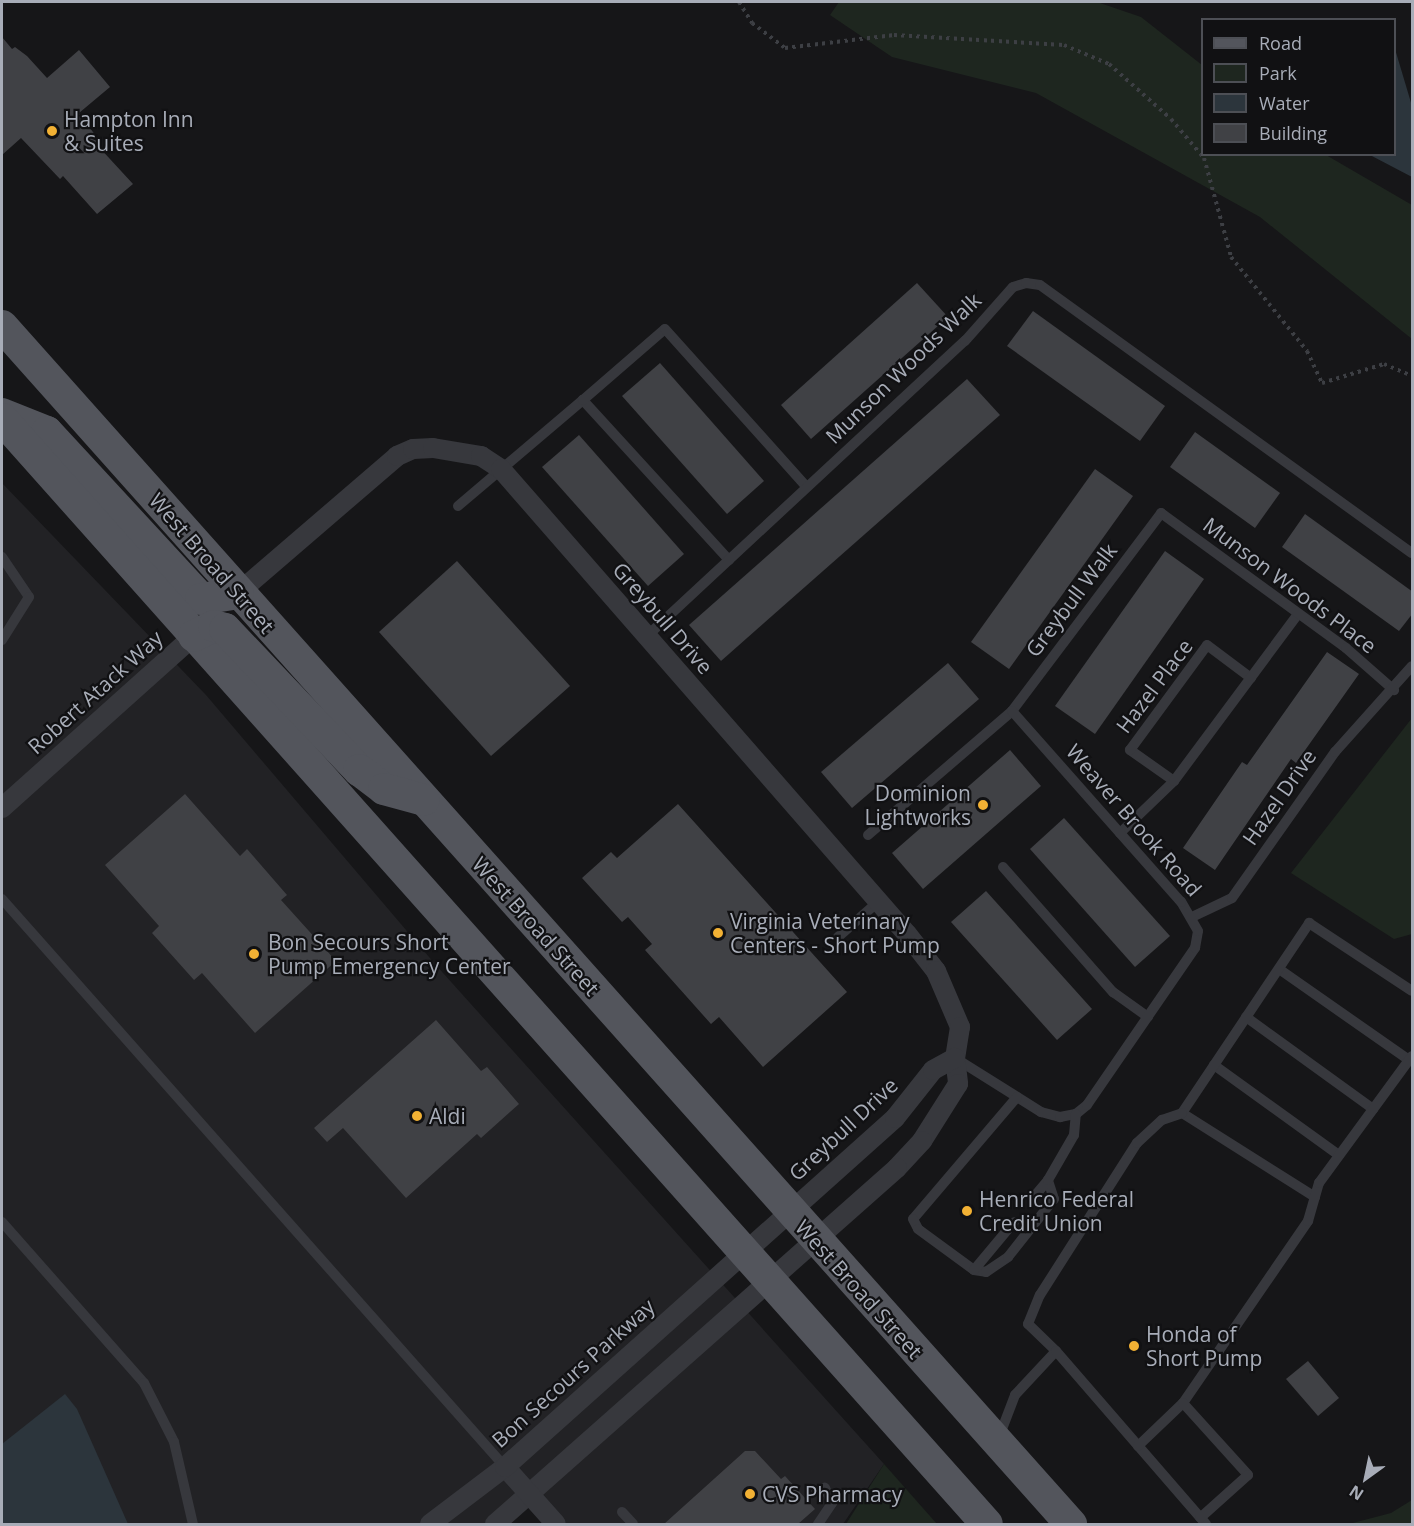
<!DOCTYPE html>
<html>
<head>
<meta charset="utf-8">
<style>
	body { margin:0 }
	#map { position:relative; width:1414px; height:1526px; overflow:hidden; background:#161618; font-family:"Open Sans",sans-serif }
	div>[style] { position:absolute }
	.built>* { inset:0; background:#222225 }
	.green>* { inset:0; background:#1e261f }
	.water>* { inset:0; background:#2c353c }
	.building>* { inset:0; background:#404145 }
	.path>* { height:4px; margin-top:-2px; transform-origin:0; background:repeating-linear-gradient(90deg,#3d3f44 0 3px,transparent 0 7.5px) }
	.service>* { height:10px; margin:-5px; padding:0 5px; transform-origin:5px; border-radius:5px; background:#37383d }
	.minor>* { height:20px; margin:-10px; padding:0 10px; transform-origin:10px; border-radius:10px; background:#37383d }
	.primary>* { height:32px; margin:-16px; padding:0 16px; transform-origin:16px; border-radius:16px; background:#53555c }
	.dots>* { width:16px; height:16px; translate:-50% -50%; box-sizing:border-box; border:3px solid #111113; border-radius:50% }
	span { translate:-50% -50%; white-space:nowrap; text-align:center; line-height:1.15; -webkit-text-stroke:4.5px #111113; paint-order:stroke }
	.poi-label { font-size:21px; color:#a8adb8 }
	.left { translate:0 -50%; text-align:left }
	.right { translate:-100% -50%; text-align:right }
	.street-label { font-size:21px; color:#a8adb8 }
	.frame { position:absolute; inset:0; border:3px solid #a8adb8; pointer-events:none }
	.legend { position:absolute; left:1201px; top:18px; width:195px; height:138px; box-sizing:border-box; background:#111113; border:2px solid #4d4f55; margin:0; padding:8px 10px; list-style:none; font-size:18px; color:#a8adb8 }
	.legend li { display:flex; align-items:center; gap:12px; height:30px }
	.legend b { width:30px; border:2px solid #4d4f55 }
	.north { position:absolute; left:1336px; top:1448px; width:60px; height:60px; -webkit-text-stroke:4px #111113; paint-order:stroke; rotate:213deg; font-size:16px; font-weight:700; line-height:24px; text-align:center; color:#a8adb8 }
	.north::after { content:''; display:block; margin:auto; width:21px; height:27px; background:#a8adb8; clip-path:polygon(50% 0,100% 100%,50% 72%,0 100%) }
</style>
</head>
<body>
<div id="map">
	<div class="built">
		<div style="clip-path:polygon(2px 483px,206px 695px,435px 964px,884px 1464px,843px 1524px,559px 1524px,531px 1495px,491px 1524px,2px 1524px)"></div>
	</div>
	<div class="green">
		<div style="clip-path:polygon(839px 2px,1097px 2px,1141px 17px,1202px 65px,1202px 154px,1326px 155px,1412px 205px,1412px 339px,1260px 217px,1036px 93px,892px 57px,830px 15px)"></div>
		<div style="clip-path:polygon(1412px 718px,1412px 934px,1394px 939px,1291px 873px)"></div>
		<div style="clip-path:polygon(884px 1464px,937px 1524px,846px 1524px)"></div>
		<div style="clip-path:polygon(1412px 1500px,1412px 1524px,1349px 1524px,1391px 1513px)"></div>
	</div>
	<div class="water">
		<div style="clip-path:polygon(1395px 49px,1412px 106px,1412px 177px,1370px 155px,1394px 154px)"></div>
		<div style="clip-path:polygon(65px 1394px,77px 1409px,128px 1524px,2px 1524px,2px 1444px)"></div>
	</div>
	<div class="building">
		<div style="clip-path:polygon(2px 37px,12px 49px,15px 47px,27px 56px,47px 78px,79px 50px,110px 87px,79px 113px,101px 143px,98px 146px,133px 184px,97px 214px,63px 176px,60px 179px,21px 138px,2px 155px)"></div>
		<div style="clip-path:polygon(917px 283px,948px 317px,811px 439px,781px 405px)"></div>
		<div style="clip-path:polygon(1033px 311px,1165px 406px,1140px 441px,1007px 346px)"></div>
		<div style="clip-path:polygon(660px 363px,764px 481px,727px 514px,622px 396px)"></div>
		<div style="clip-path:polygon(967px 379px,1000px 415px,721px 661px,689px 625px)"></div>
		<div style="clip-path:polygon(1195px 432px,1280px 493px,1255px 528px,1170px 467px)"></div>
		<div style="clip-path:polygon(579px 435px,684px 554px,648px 586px,542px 467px)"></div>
		<div style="clip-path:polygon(1095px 469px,1133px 496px,1009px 669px,971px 642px)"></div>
		<div style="clip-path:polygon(1305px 514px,1413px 592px,1413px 613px,1399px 631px,1282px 547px)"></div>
		<div style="clip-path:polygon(1165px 551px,1204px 579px,1095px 734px,1055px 706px)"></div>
		<div style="clip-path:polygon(457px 561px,570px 686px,491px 756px,379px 632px)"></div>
		<div style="clip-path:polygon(1327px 652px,1359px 674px,1296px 763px,1291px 759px,1215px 870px,1183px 848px,1242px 762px,1247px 765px)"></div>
		<div style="clip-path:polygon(948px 663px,979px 699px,852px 808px,821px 772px)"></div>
		<div style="clip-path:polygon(1010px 750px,1041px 786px,923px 889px,892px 853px)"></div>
		<div style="clip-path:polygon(185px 794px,240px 856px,247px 849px,287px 895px,281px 900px,336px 961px,255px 1033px,202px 973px,194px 980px,152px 933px,159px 926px,105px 865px)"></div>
		<div style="clip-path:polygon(678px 804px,847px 992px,763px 1067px,719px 1017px,711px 1024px,645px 950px,652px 944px,628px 917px,622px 922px,582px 878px,611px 852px,617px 858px)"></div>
		<div style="clip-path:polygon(1064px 818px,1170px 936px,1135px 967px,1030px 849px)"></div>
		<div style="clip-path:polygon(986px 891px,1092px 1009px,1057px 1040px,951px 922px)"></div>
		<div style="clip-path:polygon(436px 1020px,481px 1071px,487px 1067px,519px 1104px,481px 1138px,477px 1134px,406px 1198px,343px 1128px,327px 1142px,314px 1128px)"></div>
		<div style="clip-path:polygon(1308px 1361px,1339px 1398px,1318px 1416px,1286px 1379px)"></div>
		<div style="clip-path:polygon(745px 1451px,755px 1451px,781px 1479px,785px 1476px,815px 1509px,798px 1524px,664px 1524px)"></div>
	</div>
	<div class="path">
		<div style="left:739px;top:2px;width:25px;rotate:58deg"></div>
		<div style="left:752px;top:23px;width:41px;rotate:37.1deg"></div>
		<div style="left:785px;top:48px;width:110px;rotate:-6.8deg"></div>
		<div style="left:894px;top:35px;width:170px;rotate:3.4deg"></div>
		<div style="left:1064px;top:45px;width:49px;rotate:22.9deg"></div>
		<div style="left:1109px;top:64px;width:83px;rotate:41.6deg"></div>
		<div style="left:1171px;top:119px;width:51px;rotate:49.8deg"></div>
		<div style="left:1204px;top:158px;width:103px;rotate:74.7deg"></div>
		<div style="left:1231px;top:257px;width:121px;rotate:51deg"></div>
		<div style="left:1307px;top:351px;width:35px;rotate:65deg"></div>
		<div style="left:1322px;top:383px;width:65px;rotate:-17deg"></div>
		<div style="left:1384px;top:364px;width:30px;rotate:23deg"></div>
	</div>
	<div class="service">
		<div style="left:458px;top:506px;width:164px;rotate:-40.3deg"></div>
		<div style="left:2px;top:557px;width:48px;rotate:56deg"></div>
		<div style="left:29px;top:597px;width:51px;rotate:122.1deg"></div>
		<div style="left:729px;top:560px;width:217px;rotate:-132.4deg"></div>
		<div style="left:583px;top:400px;width:108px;rotate:-40.9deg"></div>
		<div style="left:665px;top:329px;width:212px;rotate:48.1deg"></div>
		<div style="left:647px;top:636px;width:434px;rotate:-42.9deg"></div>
		<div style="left:965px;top:341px;width:72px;rotate:-48.4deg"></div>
		<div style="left:1013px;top:287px;width:14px;rotate:-17deg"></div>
		<div style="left:1026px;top:283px;width:14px;rotate:8deg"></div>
		<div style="left:1040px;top:285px;width:458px;rotate:35.8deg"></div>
		<div style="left:1174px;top:781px;width:54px;rotate:-144.8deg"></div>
		<div style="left:1130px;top:750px;width:130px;rotate:-53.7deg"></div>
		<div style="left:1207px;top:645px;width:55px;rotate:36.9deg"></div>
		<div style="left:1120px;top:833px;width:75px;rotate:-43.9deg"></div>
		<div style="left:1174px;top:781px;width:208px;rotate:-53.4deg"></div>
		<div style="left:868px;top:835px;width:190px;rotate:-40.7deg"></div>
		<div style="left:1012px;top:711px;width:248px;rotate:-53deg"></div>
		<div style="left:1161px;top:513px;width:229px;rotate:36.1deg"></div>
		<div style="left:1346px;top:648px;width:64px;rotate:41.2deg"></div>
		<div style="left:1003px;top:867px;width:167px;rotate:48.7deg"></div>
		<div style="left:1113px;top:992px;width:43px;rotate:35.5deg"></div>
		<div style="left:2px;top:899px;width:759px;rotate:48.47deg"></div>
		<div style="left:1192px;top:917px;width:44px;rotate:-25.4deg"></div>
		<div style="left:1232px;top:898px;width:179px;rotate:-54.8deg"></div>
		<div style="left:1335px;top:752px;width:115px;rotate:-48.2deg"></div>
		<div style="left:838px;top:937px;width:55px;rotate:-41.3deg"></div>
		<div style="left:1279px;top:969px;width:159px;rotate:35deg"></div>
		<div style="left:1246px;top:1017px;width:157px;rotate:35.9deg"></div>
		<div style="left:955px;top:1058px;width:102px;rotate:32.1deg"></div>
		<div style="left:1041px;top:1112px;width:20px;rotate:15deg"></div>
		<div style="left:1060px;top:1117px;width:16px;rotate:-11deg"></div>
		<div style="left:1076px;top:1114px;width:14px;rotate:-39deg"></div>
		<div style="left:1087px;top:1105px;width:191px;rotate:-55.5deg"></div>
		<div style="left:1195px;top:948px;width:17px;rotate:-80deg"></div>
		<div style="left:1198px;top:931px;width:34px;rotate:-120deg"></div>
		<div style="left:1181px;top:902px;width:255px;rotate:-131.5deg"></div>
		<div style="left:1214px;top:1065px;width:154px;rotate:35.8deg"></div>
		<div style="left:1017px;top:1097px;width:160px;rotate:130.4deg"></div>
		<div style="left:913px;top:1219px;width:11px;rotate:63deg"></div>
		<div style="left:918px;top:1229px;width:69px;rotate:36.2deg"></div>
		<div style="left:974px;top:1270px;width:12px;rotate:9deg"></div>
		<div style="left:986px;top:1272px;width:27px;rotate:-34deg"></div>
		<div style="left:1008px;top:1257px;width:74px;rotate:-51.6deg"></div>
		<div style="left:1054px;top:1199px;width:20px;rotate:-108deg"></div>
		<div style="left:1315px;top:1197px;width:157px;rotate:-147.7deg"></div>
		<div style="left:1182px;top:1113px;width:229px;rotate:-56.2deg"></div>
		<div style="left:1309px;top:923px;width:123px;rotate:33.4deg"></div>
		<div style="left:1033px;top:1198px;width:23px;rotate:-50deg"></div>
		<div style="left:1048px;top:1180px;width:52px;rotate:-60deg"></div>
		<div style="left:1074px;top:1135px;width:21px;rotate:-85deg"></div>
		<div style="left:2px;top:1222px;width:215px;rotate:48.6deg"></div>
		<div style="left:144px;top:1383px;width:66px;rotate:63deg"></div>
		<div style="left:174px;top:1442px;width:84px;rotate:77deg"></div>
		<div style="left:974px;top:1270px;width:62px;rotate:-50.2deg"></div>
		<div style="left:1056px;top:1351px;width:39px;rotate:-136deg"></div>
		<div style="left:1028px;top:1324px;width:31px;rotate:-68deg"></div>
		<div style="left:1040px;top:1295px;width:180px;rotate:-57.5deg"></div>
		<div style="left:1137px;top:1143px;width:34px;rotate:-43deg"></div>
		<div style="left:1162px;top:1120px;width:21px;rotate:-19deg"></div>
		<div style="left:1183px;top:1403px;width:221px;rotate:-55.5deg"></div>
		<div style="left:1308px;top:1221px;width:40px;rotate:-74deg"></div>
		<div style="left:1319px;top:1183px;width:157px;rotate:-53.8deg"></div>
		<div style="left:999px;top:1437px;width:45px;rotate:-69.1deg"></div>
		<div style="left:1015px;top:1395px;width:60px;rotate:-47deg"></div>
		<div style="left:1056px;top:1351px;width:229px;rotate:49.1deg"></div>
		<div style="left:1138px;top:1446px;width:62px;rotate:-43.7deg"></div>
		<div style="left:1183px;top:1403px;width:97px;rotate:47.9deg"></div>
		<div style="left:1248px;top:1475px;width:64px;rotate:138.1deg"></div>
		<div style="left:622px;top:1512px;width:16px;rotate:47deg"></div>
		<div style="left:818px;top:1524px;width:25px;rotate:-56deg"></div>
		<div style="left:832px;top:1503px;width:17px;rotate:-115deg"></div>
	</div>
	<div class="minor">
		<div style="left:238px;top:593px;width:210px;rotate:-40.7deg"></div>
		<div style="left:397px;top:456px;width:17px;rotate:-24deg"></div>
		<div style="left:413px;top:449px;width:20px;rotate:-3deg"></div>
		<div style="left:433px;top:448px;width:49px;rotate:9.5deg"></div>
		<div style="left:481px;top:456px;width:24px;rotate:33deg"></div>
		<div style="left:501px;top:469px;width:617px;rotate:48.88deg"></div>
		<div style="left:907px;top:934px;width:47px;rotate:51.9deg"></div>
		<div style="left:936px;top:971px;width:61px;rotate:66.8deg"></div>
		<div style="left:960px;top:1027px;width:31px;rotate:99deg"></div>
		<div style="left:955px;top:1058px;width:26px;rotate:83deg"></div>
		<div style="left:958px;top:1084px;width:67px;rotate:122.3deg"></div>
		<div style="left:922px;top:1141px;width:37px;rotate:133deg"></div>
		<div style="left:897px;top:1168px;width:537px;rotate:138.47deg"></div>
		<div style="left:2px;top:808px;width:258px;rotate:-41.9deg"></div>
		<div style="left:505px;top:1467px;width:76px;rotate:48.2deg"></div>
		<div style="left:430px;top:1524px;width:94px;rotate:-37.2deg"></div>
		<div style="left:505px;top:1467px;width:523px;rotate:-41.82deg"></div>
		<div style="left:895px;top:1118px;width:61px;rotate:-51.6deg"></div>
		<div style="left:933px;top:1070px;width:25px;rotate:-29deg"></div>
	</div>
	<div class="primary">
		<div style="left:2px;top:326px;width:1606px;rotate:48.26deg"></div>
		<div style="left:2px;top:414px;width:48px;rotate:21.8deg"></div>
		<div style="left:47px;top:432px;width:227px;rotate:47.3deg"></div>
		<div style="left:201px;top:599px;width:37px;rotate:-9deg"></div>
		<div style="left:2px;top:419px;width:1480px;rotate:48.29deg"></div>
		<div style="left:194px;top:636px;width:22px;rotate:-27deg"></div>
		<div style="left:214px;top:626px;width:11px;rotate:15deg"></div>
		<div style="left:225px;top:629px;width:195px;rotate:46.5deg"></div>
		<div style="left:359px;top:770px;width:31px;rotate:37deg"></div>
		<div style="left:384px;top:789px;width:41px;rotate:15.4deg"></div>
	</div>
	<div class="dots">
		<div style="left:52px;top:131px;background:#f2b134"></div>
		<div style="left:983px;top:805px;background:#f2b134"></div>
		<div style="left:718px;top:933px;background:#f2b134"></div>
		<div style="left:254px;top:954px;background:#f2b134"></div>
		<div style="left:417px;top:1116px;background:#f2b134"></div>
		<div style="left:967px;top:1211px;background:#f2b134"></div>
		<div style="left:1134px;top:1346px;background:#f2b134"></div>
		<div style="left:750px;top:1494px;background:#f2b134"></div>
	</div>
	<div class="poi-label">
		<span class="left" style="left:64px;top:131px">Hampton Inn<br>&amp; Suites</span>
		<span class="right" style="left:971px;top:805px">Dominion<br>Lightworks</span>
		<span class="left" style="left:730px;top:933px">Virginia Veterinary<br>Centers - Short Pump</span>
		<span class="left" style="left:268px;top:954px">Bon Secours Short<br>Pump Emergency Center</span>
		<span class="left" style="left:429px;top:1116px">Aldi</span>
		<span class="left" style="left:979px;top:1211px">Henrico Federal<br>Credit Union</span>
		<span class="left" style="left:1146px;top:1346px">Honda of<br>Short Pump</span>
		<span class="left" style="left:762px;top:1494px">CVS Pharmacy</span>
	</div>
	<div class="street-label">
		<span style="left:903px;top:368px;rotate:-44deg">Munson Woods Walk</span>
		<span style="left:212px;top:563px;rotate:49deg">West Broad Street</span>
		<span style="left:1290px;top:585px;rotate:37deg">Munson Woods Place</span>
		<span style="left:1071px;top:600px;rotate:-53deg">Greybull Walk</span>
		<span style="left:663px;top:618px;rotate:49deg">Greybull Drive</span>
		<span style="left:1154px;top:686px;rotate:-53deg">Hazel Place</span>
		<span style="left:95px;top:692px;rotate:-42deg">Robert Atack Way</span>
		<span style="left:1279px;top:797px;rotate:-55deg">Hazel Drive</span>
		<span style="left:1134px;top:820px;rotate:49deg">Weaver Brook Road</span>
		<span style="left:536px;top:926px;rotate:48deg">West Broad Street</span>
		<span style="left:843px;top:1129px;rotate:-43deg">Greybull Drive</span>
		<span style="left:859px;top:1289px;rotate:48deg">West Broad Street</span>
		<span style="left:573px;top:1373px;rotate:-42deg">Bon Secours Parkway</span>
	</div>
	<div class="frame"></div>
	<ul class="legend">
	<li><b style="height:8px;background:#53555c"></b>Road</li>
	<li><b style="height:16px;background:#1e261f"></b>Park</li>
	<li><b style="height:16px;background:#2c353c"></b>Water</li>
	<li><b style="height:16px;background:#404145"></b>Building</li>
	</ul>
	<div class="north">N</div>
</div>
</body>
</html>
